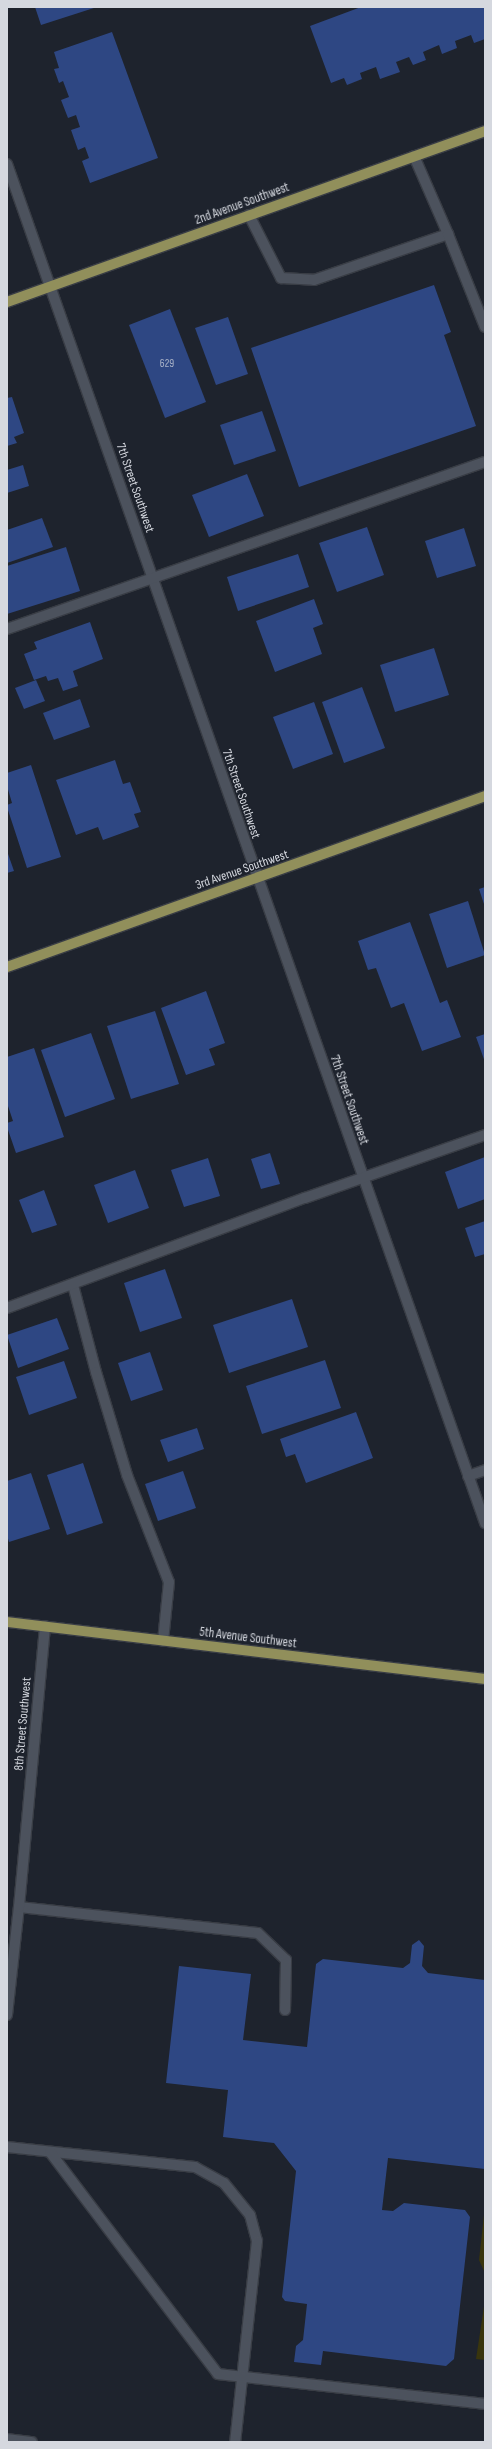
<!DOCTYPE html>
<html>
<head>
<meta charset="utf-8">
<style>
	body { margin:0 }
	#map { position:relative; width:492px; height:2449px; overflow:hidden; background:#1e232d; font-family:"Sofia Sans Condensed",sans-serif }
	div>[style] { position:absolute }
	.green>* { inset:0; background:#39350d }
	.building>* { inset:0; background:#2e4783 }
	.roads { filter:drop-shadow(1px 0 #393d45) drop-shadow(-1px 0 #393d45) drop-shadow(0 1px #393d45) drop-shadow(0 -1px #393d45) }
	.minor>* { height:10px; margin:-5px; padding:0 5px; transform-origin:5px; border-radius:5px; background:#4c525d }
	.major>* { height:10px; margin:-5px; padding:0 5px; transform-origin:5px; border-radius:5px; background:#918f5b }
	span { translate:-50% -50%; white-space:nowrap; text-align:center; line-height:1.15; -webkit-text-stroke:3px #1e232d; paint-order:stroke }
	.number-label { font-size:11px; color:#abb4c8 }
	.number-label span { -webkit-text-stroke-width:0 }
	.street-label { font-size:13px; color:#d5d8df }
	.frame { position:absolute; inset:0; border:8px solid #d5d8df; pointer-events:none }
</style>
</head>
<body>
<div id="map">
	<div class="green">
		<div style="clip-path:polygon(485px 2206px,485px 2273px,479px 2260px)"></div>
		<div style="clip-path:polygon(485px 2300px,485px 2360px,476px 2359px)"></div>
	</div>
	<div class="building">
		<div style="clip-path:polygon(35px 7px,97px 7px,41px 25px)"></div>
		<div style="clip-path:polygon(361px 7px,485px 7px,485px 39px,474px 43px,471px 35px,455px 41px,457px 48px,442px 54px,439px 45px,423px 52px,426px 60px,413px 65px,409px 57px,396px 62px,400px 72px,380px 79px,376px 67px,360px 73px,362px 79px,347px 85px,344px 78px,331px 83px,310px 26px)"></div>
		<div style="clip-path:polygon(112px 32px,158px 158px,90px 183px,82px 161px,89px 158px,85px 147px,78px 150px,71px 130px,80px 127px,76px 115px,68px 118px,61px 100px,69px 97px,63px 81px,59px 83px,54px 69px,59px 68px,54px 52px)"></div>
		<div style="clip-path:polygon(434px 285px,451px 332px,444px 335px,476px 426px,299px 487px,251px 348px)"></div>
		<div style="clip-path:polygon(170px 309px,206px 402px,165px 418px,129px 325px)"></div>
		<div style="clip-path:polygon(228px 317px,248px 374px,216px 385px,195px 328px)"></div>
		<div style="clip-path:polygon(12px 397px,24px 433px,14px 437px,17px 443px,7px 446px,7px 398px)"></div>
		<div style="clip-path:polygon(262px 411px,276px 451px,234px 465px,220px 425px)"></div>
		<div style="clip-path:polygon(23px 465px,29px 486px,7px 493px,7px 470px)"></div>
		<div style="clip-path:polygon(247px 474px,264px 516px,209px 537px,192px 495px)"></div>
		<div style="clip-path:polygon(42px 518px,53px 547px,7px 563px,7px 530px)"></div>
		<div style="clip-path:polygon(367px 527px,384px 575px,337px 592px,319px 543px)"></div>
		<div style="clip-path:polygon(464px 528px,476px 566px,437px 578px,425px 541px)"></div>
		<div style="clip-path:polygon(66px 547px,80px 591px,7px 614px,7px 566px)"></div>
		<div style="clip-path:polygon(298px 554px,309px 587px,238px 611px,227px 577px)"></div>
		<div style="clip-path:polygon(314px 599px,323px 624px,313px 628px,322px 654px,275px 672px,256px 621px)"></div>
		<div style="clip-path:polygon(90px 622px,103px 659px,73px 671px,78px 686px,63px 691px,58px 678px,48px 681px,46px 676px,34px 680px,24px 654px,37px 649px,34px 642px)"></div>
		<div style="clip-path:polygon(434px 648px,449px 695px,395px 712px,380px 665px)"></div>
		<div style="clip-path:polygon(36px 680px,45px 701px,24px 709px,15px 688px)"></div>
		<div style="clip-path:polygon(362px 687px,385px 748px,344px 763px,322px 702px)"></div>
		<div style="clip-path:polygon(80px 699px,90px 727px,54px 740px,43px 713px)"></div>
		<div style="clip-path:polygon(314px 702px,333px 754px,293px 769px,273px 717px)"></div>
		<div style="clip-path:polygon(115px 760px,123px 784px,130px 782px,141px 812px,134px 814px,139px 827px,103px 840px,98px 827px,76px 835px,56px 780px)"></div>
		<div style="clip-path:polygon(31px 765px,61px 857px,27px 868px,7px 807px,7px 805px,12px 803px,7px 786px,7px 773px)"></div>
		<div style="clip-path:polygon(7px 851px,14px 871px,7px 873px)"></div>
		<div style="clip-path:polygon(485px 887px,485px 907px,479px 889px)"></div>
		<div style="clip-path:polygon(468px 901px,485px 955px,447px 968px,429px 914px)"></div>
		<div style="clip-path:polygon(410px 922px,440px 1003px,447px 1000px,461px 1037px,422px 1051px,404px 1003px,391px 1008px,376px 968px,368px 970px,358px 941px)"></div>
		<div style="clip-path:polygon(206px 991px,225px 1043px,209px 1049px,215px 1065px,186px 1075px,161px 1008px)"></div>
		<div style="clip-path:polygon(155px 1011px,179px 1084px,131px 1099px,107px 1026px)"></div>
		<div style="clip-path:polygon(91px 1033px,115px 1099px,65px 1117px,41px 1050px)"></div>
		<div style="clip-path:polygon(485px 1034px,485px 1062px,476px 1037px)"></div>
		<div style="clip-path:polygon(34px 1048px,64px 1137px,16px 1153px,7px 1127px,7px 1123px,13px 1121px,7px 1103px,7px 1057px)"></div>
		<div style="clip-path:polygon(270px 1153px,280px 1184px,261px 1189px,251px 1159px)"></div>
		<div style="clip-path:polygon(485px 1157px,485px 1199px,458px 1209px,445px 1172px)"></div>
		<div style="clip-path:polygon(208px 1158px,220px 1196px,184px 1207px,171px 1170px)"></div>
		<div style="clip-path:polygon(135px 1170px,149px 1208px,108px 1223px,94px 1185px)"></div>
		<div style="clip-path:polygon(44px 1190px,57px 1225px,32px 1233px,19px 1200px)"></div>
		<div style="clip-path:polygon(485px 1221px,485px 1254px,475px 1257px,465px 1228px)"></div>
		<div style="clip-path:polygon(165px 1269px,182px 1318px,140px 1332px,124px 1283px)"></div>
		<div style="clip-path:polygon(292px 1299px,308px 1347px,229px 1373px,213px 1325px)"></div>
		<div style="clip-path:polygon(57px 1318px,69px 1349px,18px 1368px,7px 1335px)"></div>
		<div style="clip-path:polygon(150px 1352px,163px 1390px,131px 1401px,118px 1363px)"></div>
		<div style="clip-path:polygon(325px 1360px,341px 1408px,262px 1434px,246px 1386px)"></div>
		<div style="clip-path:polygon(64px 1361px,77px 1398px,29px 1415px,16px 1377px)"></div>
		<div style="clip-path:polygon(356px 1412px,373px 1458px,306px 1483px,295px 1454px,286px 1457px,280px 1439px)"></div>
		<div style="clip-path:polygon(197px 1428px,204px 1449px,168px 1462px,160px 1440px)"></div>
		<div style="clip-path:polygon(83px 1463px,103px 1523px,67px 1535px,47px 1475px)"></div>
		<div style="clip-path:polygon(183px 1471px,196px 1508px,158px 1521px,145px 1484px)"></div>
		<div style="clip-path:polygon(31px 1473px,50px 1529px,9px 1542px,7px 1535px,7px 1481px)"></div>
		<div style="clip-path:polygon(419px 1940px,424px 1946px,422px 1966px,428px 1973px,485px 1980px,485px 2169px,388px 2158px,382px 2210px,393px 2211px,404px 2203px,465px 2210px,470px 2217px,454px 2359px,446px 2366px,323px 2351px,321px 2365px,294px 2362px,296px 2346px,303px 2340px,307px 2304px,285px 2301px,282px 2297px,296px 2171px,274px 2143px,223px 2137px,228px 2090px,166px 2083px,179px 1966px,251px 1974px,243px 2040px,307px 2047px,316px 1964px,323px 1959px,403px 1968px,410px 1963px,412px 1945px)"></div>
	</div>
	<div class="roads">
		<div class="minor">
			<div style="left:7px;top:164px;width:1441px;rotate:70.62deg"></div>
			<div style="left:249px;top:215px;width:71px;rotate:63.1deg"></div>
			<div style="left:281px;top:278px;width:33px;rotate:3deg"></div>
			<div style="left:314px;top:280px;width:142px;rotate:-18.9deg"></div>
			<div style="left:448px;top:234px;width:85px;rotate:-113.6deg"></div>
			<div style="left:448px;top:234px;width:100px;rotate:68.3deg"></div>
			<div style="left:7px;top:629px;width:506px;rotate:-19.26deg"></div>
			<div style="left:73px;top:1285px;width:90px;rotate:75.2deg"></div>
			<div style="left:96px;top:1372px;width:108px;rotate:73.2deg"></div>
			<div style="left:127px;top:1475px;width:115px;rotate:68.6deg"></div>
			<div style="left:169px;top:1582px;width:59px;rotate:95.8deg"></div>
			<div style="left:7px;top:1308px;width:318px;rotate:-20.3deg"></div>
			<div style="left:305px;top:1198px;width:191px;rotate:-19.3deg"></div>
			<div style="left:468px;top:1476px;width:18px;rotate:-19deg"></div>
			<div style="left:19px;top:1907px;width:240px;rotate:6.2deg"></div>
			<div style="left:258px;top:1933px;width:39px;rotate:44deg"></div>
			<div style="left:286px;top:1960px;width:50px;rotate:91.1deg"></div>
			<div style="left:7px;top:2015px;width:109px;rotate:-83.7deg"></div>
			<div style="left:19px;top:1907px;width:282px;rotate:-84.7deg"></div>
			<div style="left:7px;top:2147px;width:189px;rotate:6.1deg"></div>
			<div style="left:195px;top:2167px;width:33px;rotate:29deg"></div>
			<div style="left:224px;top:2183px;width:41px;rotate:50.9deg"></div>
			<div style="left:250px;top:2215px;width:27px;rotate:75deg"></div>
			<div style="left:257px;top:2241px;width:202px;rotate:96.2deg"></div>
			<div style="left:50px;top:2152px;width:278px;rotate:52.9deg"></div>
			<div style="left:218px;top:2374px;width:269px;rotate:6.4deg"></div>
			<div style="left:7px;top:2439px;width:25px;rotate:7deg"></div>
		</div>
		<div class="major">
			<div style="left:7px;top:302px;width:508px;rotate:-19.68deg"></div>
			<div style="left:7px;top:967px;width:508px;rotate:-19.68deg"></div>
			<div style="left:7px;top:1622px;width:481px;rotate:6.8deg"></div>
		</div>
	</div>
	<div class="number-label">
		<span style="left:167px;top:364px">629</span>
	</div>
	<div class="street-label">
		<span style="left:242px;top:204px;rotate:-20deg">2nd Avenue Southwest</span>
		<span style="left:135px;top:488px;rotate:71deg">7th Street Southwest</span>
		<span style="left:241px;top:794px;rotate:71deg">7th Street Southwest</span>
		<span style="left:242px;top:870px;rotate:-19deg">3rd Avenue Southwest</span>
		<span style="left:349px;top:1100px;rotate:71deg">7th Street Southwest</span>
		<span style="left:248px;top:1638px;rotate:7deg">5th Avenue Southwest</span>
		<span style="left:23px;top:1724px;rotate:-85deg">8th Street Southwest</span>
	</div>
	<div class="frame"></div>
</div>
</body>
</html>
